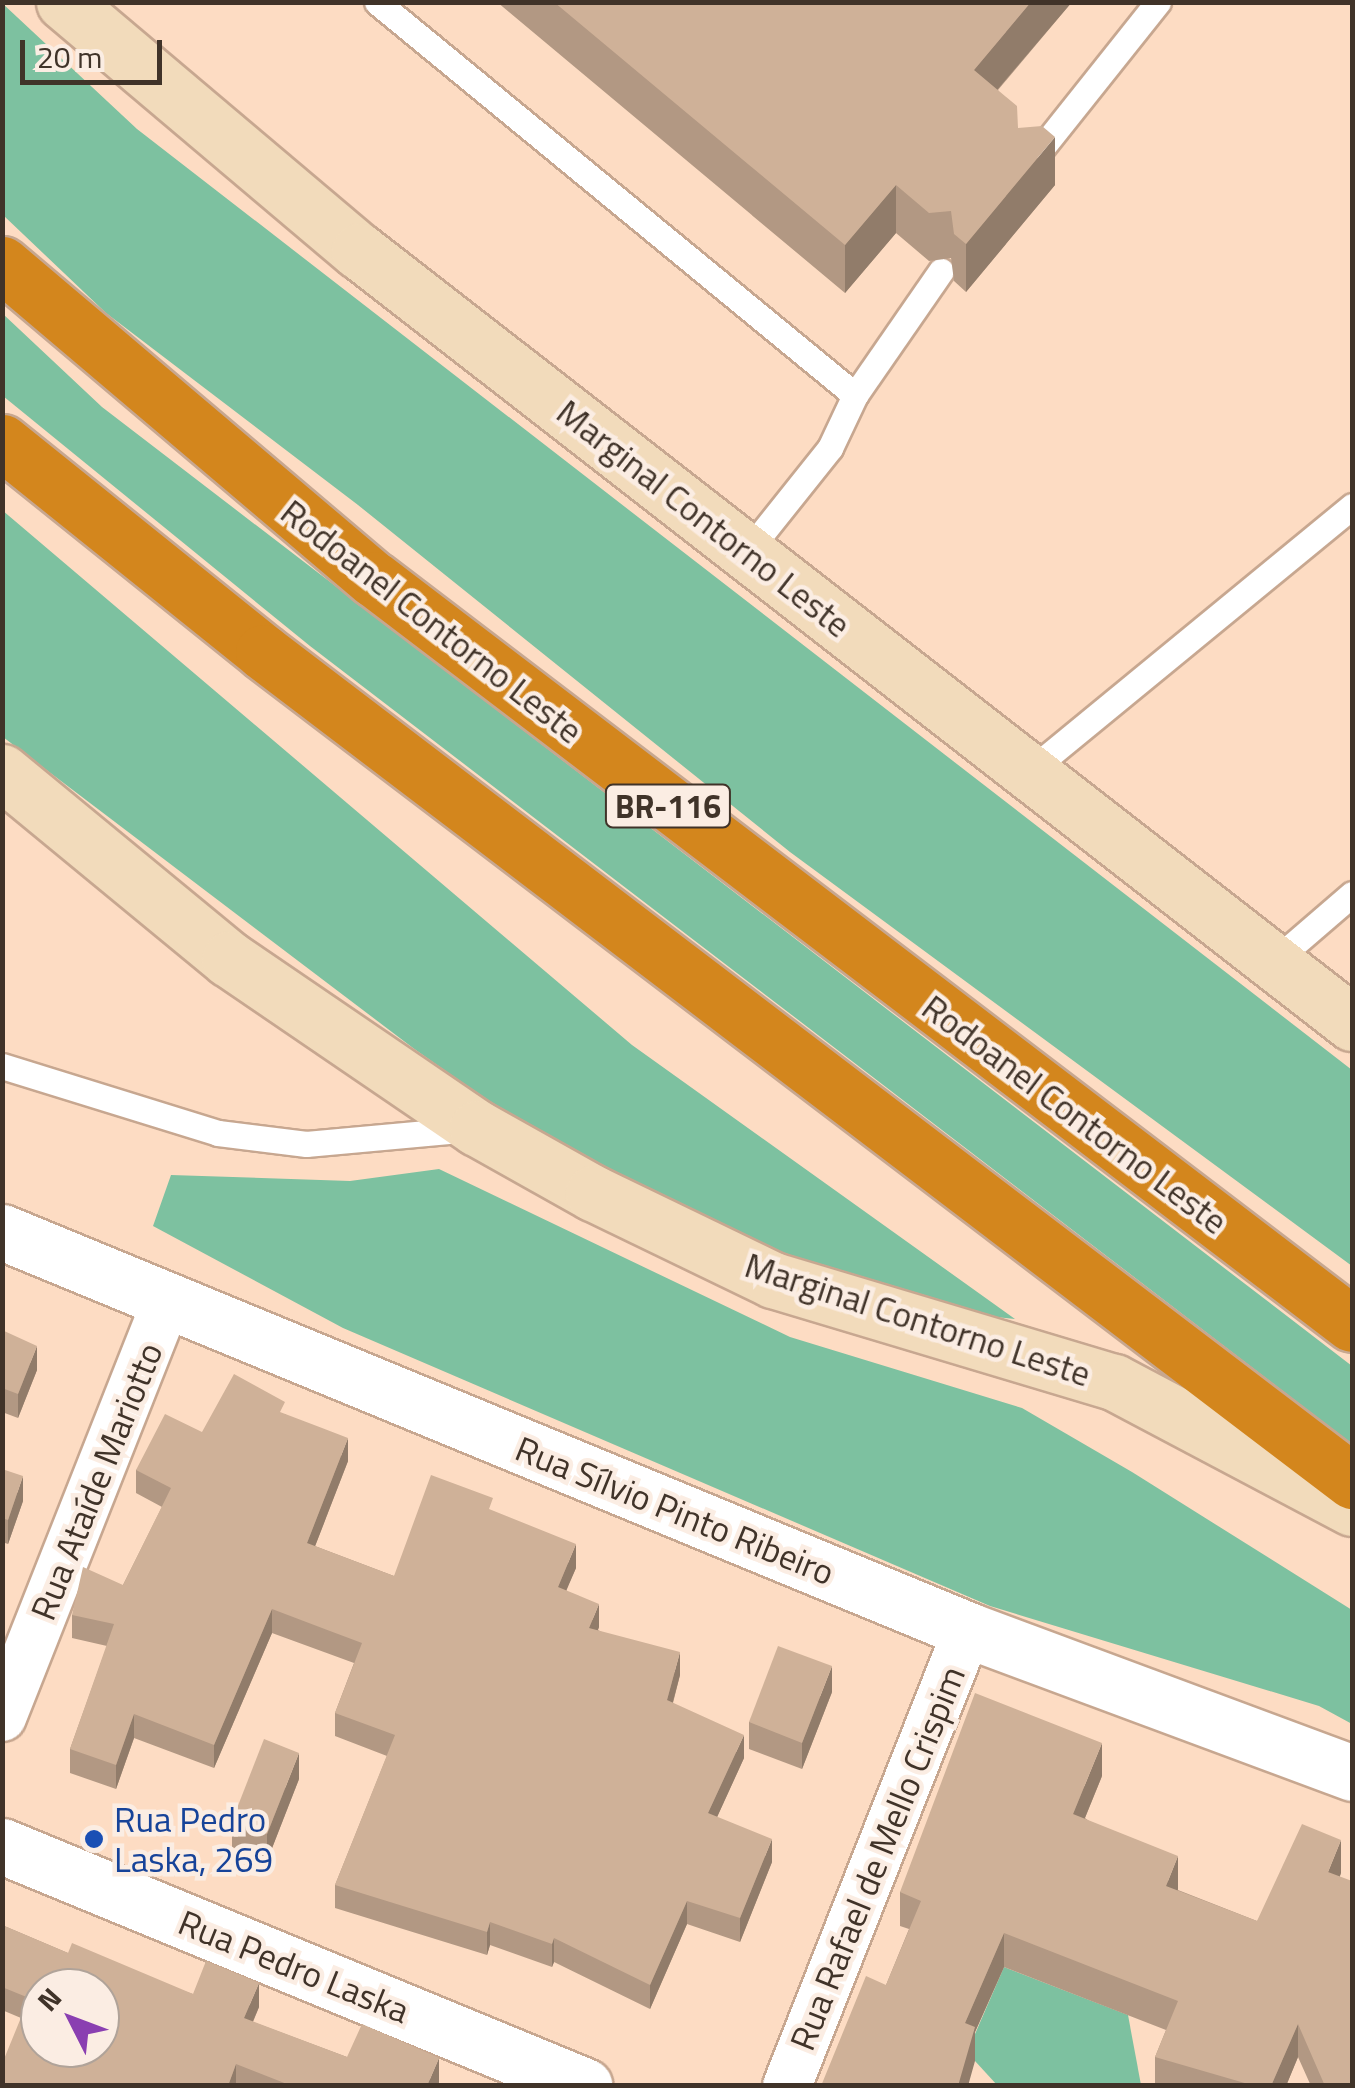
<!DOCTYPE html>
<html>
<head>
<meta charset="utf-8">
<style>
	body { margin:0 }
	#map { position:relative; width:1355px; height:2088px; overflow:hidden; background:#fddcc3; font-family:"Titillium Web",sans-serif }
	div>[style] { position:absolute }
	.green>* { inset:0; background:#7dc1a0 }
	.roads { filter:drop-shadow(2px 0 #c7a790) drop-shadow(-2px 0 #c7a790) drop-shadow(0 2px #c7a790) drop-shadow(0 -2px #c7a790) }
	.service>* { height:25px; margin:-12.5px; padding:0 12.5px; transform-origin:12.5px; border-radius:12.5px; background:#fff }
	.minor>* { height:48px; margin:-24px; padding:0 24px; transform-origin:24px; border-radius:24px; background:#fff }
	.tertiary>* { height:55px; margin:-27.5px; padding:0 27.5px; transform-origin:27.5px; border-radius:27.5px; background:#fff }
	.secondary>* { height:55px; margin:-27.5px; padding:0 27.5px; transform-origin:27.5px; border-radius:27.5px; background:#f2dbbb }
	.motorway>* { height:55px; margin:-27.5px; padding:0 27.5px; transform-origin:27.5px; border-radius:27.5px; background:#d3861d }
	.wall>* { inset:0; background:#b29883 }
	.shaded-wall>* { inset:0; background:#917c6a }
	.building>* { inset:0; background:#cfb198 }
	.dots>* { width:28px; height:28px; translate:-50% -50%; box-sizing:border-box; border:5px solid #fbede3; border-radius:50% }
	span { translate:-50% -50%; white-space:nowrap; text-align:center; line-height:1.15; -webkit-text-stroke:9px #fbede3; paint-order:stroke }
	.shield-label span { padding:2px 8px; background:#fbede3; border:2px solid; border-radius:8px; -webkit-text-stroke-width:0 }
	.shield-label { font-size:32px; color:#403329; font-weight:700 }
	.street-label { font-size:35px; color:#403329 }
	.transit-label { font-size:35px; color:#164399 }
	.left { translate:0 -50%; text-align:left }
	.frame { position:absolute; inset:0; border:5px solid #403329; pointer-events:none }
	.north { position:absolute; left:20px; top:1968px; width:100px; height:100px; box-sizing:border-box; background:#fbede3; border:2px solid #b0a399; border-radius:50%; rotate:312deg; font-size:28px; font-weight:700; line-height:40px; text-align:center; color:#403329 }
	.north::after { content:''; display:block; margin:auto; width:35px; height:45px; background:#8a3fb1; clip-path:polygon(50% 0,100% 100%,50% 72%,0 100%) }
	.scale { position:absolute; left:20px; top:40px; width:142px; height:45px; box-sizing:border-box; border:5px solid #403329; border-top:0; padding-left:12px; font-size:30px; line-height:35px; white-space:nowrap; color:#403329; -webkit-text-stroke:8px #fbede3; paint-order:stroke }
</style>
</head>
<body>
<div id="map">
	<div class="green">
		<div style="clip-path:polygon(2px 3px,137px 129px,1352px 1070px,1352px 1266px,790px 852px,358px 505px,106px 313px,3px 215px)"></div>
		<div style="clip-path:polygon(3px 314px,102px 407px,1352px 1366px,1352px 1444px,310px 646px,3px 396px)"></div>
		<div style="clip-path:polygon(2px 510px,632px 1045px,1015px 1319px,957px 1313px,785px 1264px,603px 1182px,413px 1048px,3px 737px)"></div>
		<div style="clip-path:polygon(439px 1169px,790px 1337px,1022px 1408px,1132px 1472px,1352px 1610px,1352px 1724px,1319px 1706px,990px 1606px,343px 1328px,153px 1226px,171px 1175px,350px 1181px)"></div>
		<div style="clip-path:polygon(1004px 1967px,1128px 2015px,1141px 2085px,997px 2085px,975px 2061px,972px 2041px)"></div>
	</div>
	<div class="roads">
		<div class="service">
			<div style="left:377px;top:2px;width:619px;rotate:39.43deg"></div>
			<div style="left:1033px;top:159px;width:201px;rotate:-51.5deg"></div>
			<div style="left:747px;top:552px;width:133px;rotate:-51.4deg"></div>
			<div style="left:830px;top:448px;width:59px;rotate:-64.7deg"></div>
			<div style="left:855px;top:395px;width:151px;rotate:-55.3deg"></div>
			<div style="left:1031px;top:770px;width:416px;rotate:-39.4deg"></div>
			<div style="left:1273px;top:962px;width:104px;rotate:-40.7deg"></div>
			<div style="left:2px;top:1066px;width:226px;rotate:17.2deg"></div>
			<div style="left:218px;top:1133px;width:89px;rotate:7.1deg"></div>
			<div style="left:306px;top:1144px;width:165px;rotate:-5.2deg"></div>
		</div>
		<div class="minor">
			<div style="left:2px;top:1717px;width:448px;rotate:-68.4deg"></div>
			<div style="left:787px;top:2086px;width:491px;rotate:-68.4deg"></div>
		</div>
		<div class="tertiary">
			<div style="left:2px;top:1232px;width:1045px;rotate:22.39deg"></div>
			<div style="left:968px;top:1630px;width:410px;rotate:20.4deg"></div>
			<div style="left:2px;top:1846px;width:630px;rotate:22.38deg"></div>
		</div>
		<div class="secondary">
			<div style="left:64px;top:2px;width:386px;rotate:40.2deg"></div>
			<div style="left:359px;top:251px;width:1258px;rotate:37.86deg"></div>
			<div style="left:2px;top:772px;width:294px;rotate:39.5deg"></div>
			<div style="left:229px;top:959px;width:300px;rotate:34.3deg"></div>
			<div style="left:477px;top:1128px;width:133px;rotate:29.3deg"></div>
			<div style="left:593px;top:1193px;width:200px;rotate:25.8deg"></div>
			<div style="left:773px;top:1280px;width:356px;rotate:16.7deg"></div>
			<div style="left:1114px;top:1382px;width:269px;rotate:27.9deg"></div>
		</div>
		<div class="motorway">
			<div style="left:2px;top:264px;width:487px;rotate:40.3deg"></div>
			<div style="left:374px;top:579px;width:1229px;rotate:37.3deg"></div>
			<div style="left:2px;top:442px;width:335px;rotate:38.8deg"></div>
			<div style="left:263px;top:652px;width:1369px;rotate:37.28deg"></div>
		</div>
	</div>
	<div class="wall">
		<div style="clip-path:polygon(497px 2px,1072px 2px,998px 90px,1018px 128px,1055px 185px,966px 292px,954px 281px,951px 258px,929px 261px,896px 233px,845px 293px)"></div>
		<div style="clip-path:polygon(2px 1330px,37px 1370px,18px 1418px,2px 1412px)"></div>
		<div style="clip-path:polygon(285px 1414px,348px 1461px,315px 1546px,394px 1576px,493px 1511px,576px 1568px,566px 1590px,599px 1627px,598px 1630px,680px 1675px,673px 1703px,744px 1758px,717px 1817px,772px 1862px,740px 1942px,687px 1924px,650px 2009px,554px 1962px,552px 1967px,490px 1945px,487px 1955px,335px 1908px,335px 1885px,387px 1756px,335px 1736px,335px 1713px,354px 1663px,272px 1633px,214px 1768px,134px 1738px,116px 1789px,70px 1773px,70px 1749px,107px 1646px,72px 1638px,72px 1615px,123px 1585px,162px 1507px,136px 1493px,136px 1470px,202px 1432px)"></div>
		<div style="clip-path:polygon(2px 1469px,23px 1501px,8px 1544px,2px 1542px)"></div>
		<div style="clip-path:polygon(832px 1692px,802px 1769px,749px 1749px,749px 1722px)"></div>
		<div style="clip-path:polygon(1102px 1776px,1085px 1818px,1178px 1889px,1178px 1890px,1257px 1921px,1341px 1873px,1340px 1876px,1352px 2086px,1311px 2086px,1298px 2057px,1286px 2086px,1155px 2086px,1155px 2057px,1166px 2030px,1004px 1967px,975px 2032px,975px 2061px,886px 1985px,909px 1929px,900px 1926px,900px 1892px)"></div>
		<div style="clip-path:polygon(299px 1779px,267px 1861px,232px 1847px,232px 1821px)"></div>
		<div style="clip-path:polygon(2px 1925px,68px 1953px,193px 1994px,259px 2007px,253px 2022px,347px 2057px,439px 2082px,438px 2086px,2px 2086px,21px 2018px,2px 2010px)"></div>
	</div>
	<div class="shaded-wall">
		<div style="clip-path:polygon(1031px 2px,1072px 2px,974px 117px,974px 70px)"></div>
		<div style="clip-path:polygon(1055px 137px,1055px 185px,966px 292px,966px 244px)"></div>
		<div style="clip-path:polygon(896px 185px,896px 233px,845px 293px,845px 245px)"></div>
		<div style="clip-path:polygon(37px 1346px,37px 1370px,18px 1418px,18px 1394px)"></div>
		<div style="clip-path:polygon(348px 1438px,348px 1461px,307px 1567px,307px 1543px)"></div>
		<div style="clip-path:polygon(23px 1476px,23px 1501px,8px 1544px,8px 1520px)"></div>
		<div style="clip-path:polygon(576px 1544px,576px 1568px,558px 1610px,558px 1587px)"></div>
		<div style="clip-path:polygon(599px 1604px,599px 1627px,589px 1651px,589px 1628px)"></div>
		<div style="clip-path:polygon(272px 1609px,272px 1633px,214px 1768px,214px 1745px)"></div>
		<div style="clip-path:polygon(680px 1652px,680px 1675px,667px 1724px,667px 1700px)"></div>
		<div style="clip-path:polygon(832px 1666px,832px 1692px,802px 1769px,802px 1743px)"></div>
		<div style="clip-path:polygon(134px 1714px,134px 1738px,116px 1789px,116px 1765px)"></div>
		<div style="clip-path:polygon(744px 1735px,744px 1758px,708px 1837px,708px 1813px)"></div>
		<div style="clip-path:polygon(1102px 1743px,1102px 1776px,1073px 1847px,1073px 1814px)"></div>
		<div style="clip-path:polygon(299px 1753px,299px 1779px,267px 1861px,267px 1834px)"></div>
		<div style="clip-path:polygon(772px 1839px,772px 1862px,740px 1942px,740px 1918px)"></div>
		<div style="clip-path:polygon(1341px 1840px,1341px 1873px,1328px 1906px,1328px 1872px)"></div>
		<div style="clip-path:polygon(1178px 1856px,1178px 1889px,1166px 1919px,1166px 1886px)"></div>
		<div style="clip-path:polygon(687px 1901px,687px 1924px,650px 2009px,650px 1985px)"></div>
		<div style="clip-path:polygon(490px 1922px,490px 1945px,487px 1955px,487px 1932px)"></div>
		<div style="clip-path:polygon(1004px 1933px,1004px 1967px,975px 2032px,975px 2061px,968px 2086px,958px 2086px,965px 2023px)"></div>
		<div style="clip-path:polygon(554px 1938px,554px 1962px,552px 1967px,552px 1944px)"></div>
		<div style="clip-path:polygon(259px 1983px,259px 2007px,244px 2042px,244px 2018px)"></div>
		<div style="clip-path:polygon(1298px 2024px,1298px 2057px,1286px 2086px,1271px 2086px)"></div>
		<div style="clip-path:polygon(439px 2058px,439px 2082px,438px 2086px,427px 2086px)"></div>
		<div style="clip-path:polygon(236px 2064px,236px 2086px,228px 2086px)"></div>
	</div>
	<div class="building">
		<div style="clip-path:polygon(554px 2px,1031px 2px,974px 70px,1017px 106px,1018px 128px,1042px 126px,1055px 137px,966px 244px,954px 234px,951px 211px,929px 213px,896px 185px,845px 245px)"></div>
		<div style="clip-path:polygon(2px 1330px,37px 1346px,18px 1394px,2px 1388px)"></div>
		<div style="clip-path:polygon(234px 1374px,285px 1402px,280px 1412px,348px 1438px,307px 1543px,394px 1576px,431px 1475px,493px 1498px,489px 1509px,576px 1544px,558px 1587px,599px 1604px,589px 1628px,680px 1652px,667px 1700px,744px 1735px,708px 1813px,772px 1839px,740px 1918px,687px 1901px,650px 1985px,554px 1938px,552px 1944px,490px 1922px,487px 1932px,335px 1885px,395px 1735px,335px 1713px,362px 1643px,272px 1609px,214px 1745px,134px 1714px,116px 1765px,70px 1749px,114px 1624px,72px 1615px,83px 1567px,123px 1585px,171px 1488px,136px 1470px,165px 1414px,202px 1432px)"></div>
		<div style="clip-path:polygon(2px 1469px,23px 1476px,8px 1520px,2px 1518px)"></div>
		<div style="clip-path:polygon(778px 1646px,832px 1666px,802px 1743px,749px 1722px)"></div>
		<div style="clip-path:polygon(975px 1693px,1102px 1743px,1073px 1814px,1178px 1856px,1166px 1886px,1257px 1921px,1302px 1824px,1341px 1840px,1328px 1872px,1352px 1881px,1352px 2086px,1325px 2086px,1298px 2024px,1271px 2086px,1255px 2086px,1155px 2057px,1178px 2001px,1004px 1933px,965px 2023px,975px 2027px,958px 2086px,821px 2086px,866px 1976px,886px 1985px,921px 1901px,900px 1892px)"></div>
		<div style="clip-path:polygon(264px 1739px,299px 1753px,267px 1834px,232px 1821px)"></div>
		<div style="clip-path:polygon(evenodd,2px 1925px,68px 1953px,72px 1943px,193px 1994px,206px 1961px,259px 1983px,244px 2018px,347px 2057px,362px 2024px,439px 2058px,427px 2086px,292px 2086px,236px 2064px,228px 2086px,2px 2086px,2px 2064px,29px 1998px,2px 1987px,2px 1925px,40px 1988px,100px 1988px,100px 2048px,40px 2048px,40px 1988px)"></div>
	</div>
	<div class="dots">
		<div style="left:94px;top:1839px;background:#1a4fb4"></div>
	</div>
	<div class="shield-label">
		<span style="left:668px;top:806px">BR-116</span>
	</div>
	<div class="street-label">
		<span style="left:704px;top:518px;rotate:38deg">Marginal Contorno Leste</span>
		<span style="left:432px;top:621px;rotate:38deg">Rodoanel Contorno Leste</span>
		<span style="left:1075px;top:1114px;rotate:37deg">Rodoanel Contorno Leste</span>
		<span style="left:918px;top:1319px;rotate:18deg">Marginal Contorno Leste</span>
		<span style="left:96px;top:1481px;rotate:-68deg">Rua Ataíde Mariotto</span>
		<span style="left:675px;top:1510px;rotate:22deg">Rua Sílvio Pinto Ribeiro</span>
		<span style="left:877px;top:1858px;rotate:-68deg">Rua Rafael de Mello Crispim</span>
		<span style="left:294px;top:1966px;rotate:22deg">Rua Pedro Laska</span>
	</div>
	<div class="transit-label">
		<span class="left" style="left:114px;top:1839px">Rua Pedro<br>Laska, 269</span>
	</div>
	<div class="frame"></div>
	<div class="north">N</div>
	<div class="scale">20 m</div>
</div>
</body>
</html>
